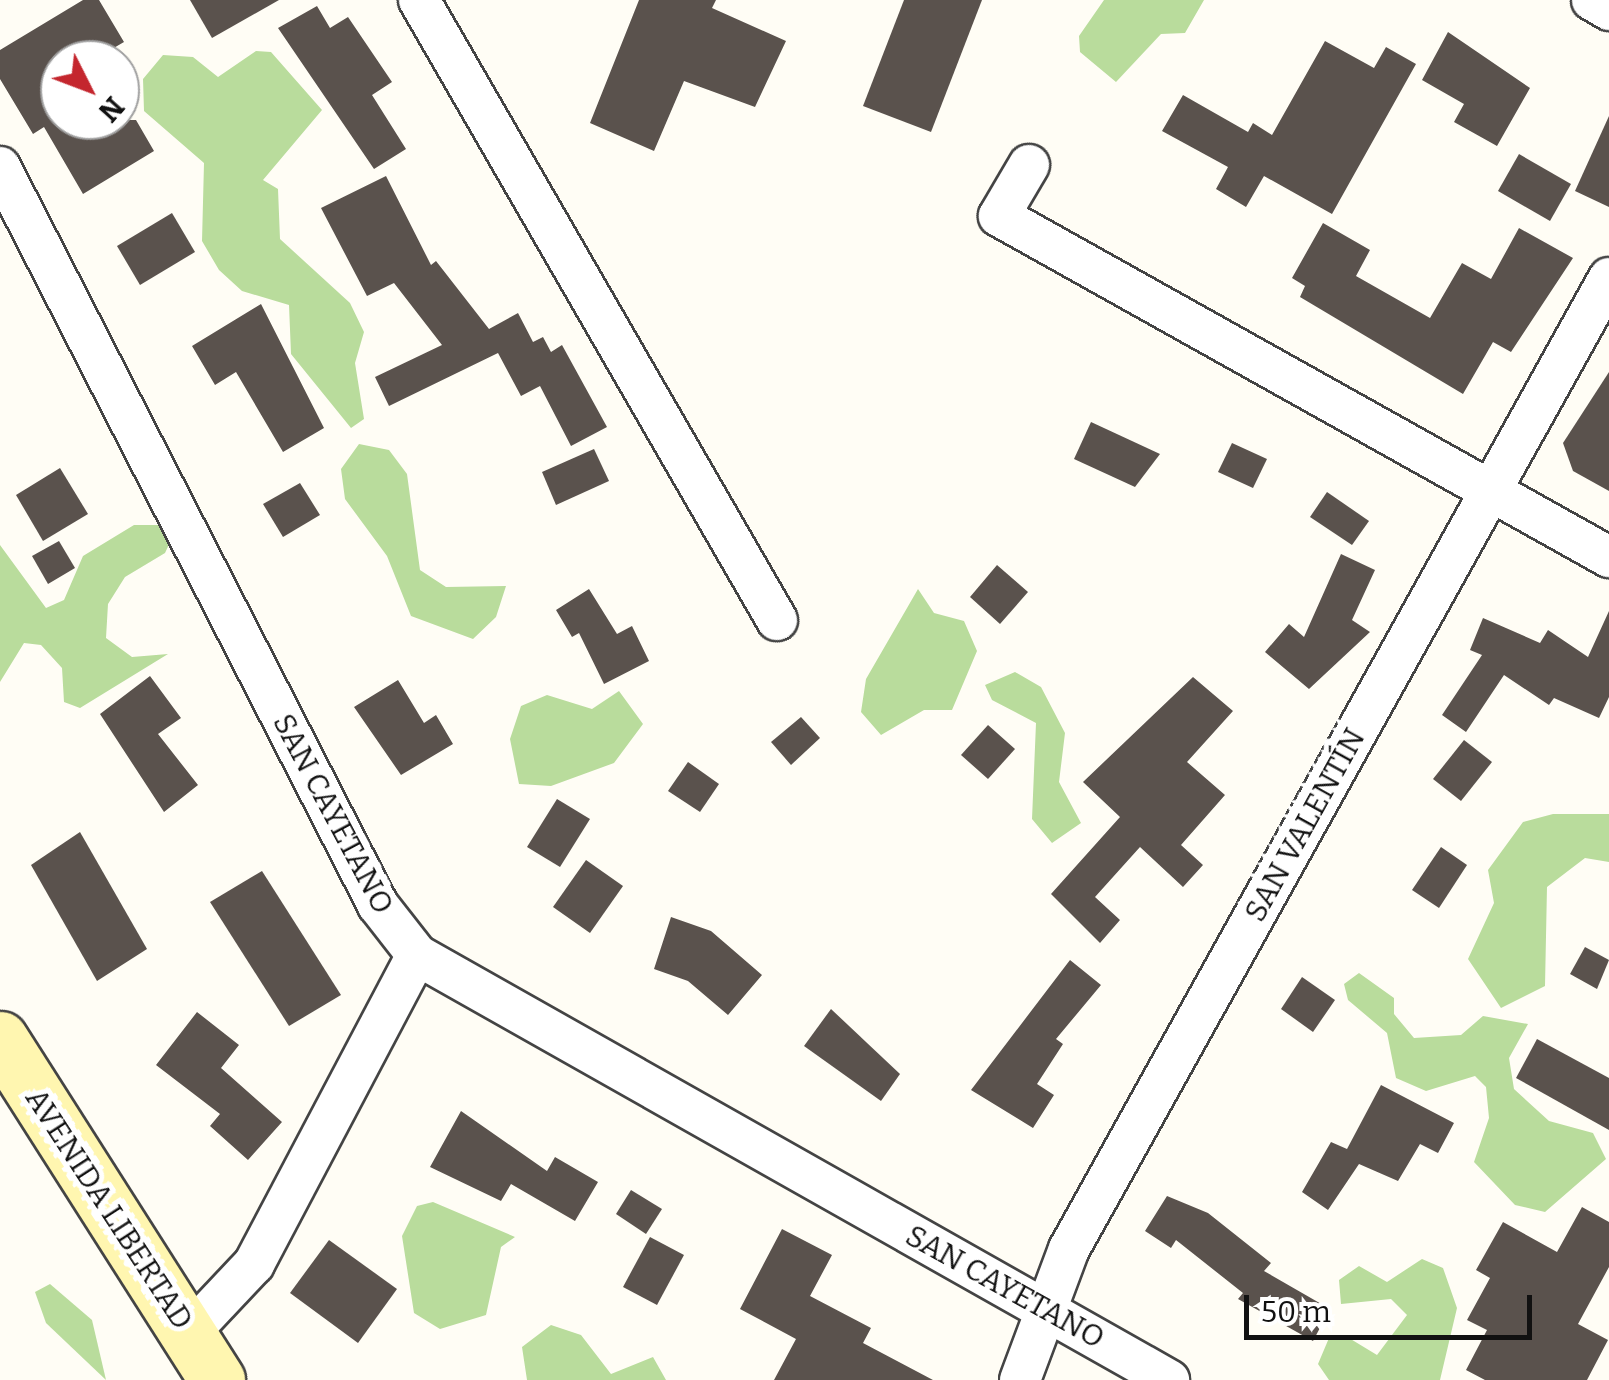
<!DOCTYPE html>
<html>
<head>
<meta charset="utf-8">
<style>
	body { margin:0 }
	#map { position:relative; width:1609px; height:1380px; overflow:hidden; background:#fffdf5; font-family:Bitter,serif }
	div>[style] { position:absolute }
	.forest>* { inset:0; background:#b9dc9c }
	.building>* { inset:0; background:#5a524d }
	.roads { filter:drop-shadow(2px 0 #444) drop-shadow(-2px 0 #444) drop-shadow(0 2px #444) drop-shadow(0 -2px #444) }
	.street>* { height:40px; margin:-20px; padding:0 20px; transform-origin:20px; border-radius:20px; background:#fff }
	.secondary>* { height:55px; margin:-27.5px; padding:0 27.5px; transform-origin:27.5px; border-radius:27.5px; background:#fff6b0 }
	span { translate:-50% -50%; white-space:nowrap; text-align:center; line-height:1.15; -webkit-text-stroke:10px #fff; paint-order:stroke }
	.street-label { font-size:30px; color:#111 }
	.north { position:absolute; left:40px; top:40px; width:100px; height:100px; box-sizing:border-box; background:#fff; border:2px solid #a0a0a0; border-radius:50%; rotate:132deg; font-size:28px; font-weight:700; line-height:40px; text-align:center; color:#111 }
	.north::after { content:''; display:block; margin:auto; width:35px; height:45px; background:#c4262e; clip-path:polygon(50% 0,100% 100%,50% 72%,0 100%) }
	.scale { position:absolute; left:1244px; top:1295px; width:288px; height:45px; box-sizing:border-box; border:5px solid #111; border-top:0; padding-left:12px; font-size:30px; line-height:35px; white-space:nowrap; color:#111; -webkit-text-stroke:8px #fff; paint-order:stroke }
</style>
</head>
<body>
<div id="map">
	<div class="forest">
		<div style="clip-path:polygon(1104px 0,1204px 0,1185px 33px,1161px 34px,1116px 82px,1080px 52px,1079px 36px)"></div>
		<div style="clip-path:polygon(256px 51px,271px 52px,322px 110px,263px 180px,278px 189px,280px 239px,350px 303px,364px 332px,355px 363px,364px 419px,351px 428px,291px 354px,289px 305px,242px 291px,219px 270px,202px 241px,204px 163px,144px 111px,143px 79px,163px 55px,193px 57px,218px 77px)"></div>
		<div style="clip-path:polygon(359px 444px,389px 450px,407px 474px,420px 570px,446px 587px,506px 586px,496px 617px,473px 639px,411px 616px,387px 556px,345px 499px,341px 469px)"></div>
		<div style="clip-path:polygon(134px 525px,165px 525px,172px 538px,165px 553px,125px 577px,108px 604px,106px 638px,132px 657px,168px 654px,80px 708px,64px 702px,62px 668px,41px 645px,24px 643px,0 682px,0 545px,46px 608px,64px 600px,83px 556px)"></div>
		<div style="clip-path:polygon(918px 589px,934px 613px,964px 621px,977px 651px,952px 710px,924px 710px,881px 735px,861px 712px,866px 679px)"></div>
		<div style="clip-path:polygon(1015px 672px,1041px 687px,1065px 733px,1059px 782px,1081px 823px,1052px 843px,1032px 819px,1036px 723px,992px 700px,985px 685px)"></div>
		<div style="clip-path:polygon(619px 691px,643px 724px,614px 763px,551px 786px,519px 784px,510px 739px,521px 706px,547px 695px,592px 709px)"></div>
		<div style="clip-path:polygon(1553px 814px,1609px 814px,1609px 862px,1585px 858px,1547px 887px,1545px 986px,1501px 1008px,1468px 959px,1494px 903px,1488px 870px,1523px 822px)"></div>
		<div style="clip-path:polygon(1359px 973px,1394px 998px,1394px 1014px,1414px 1038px,1461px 1035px,1483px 1016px,1528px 1024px,1509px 1058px,1514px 1089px,1549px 1121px,1593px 1133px,1606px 1159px,1545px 1212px,1515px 1205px,1474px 1162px,1489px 1118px,1486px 1087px,1475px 1076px,1426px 1091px,1396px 1078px,1387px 1033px,1348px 1000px,1344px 984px)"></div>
		<div style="clip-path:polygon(433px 1202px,515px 1237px,501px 1247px,486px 1315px,440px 1329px,414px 1313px,402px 1236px,417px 1206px)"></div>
		<div style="clip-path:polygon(1422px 1259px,1443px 1268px,1457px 1308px,1440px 1380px,1329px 1380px,1318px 1364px,1329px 1338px,1344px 1335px,1377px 1355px,1407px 1315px,1391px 1299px,1341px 1304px,1339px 1280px,1359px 1266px,1387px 1282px)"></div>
		<div style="clip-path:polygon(50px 1284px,92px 1320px,106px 1380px,46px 1323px,35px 1292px)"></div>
		<div style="clip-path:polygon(551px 1325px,581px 1335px,611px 1374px,653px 1357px,666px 1380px,527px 1380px,522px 1347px)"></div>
	</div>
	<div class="building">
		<div style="clip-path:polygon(83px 0,99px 0,124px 42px,93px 60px,60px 60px,56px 120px,136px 120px,154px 151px,83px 194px,44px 127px,33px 134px,0 79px,0 50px)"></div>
		<div style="clip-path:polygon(190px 0,279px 0,212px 38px)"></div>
		<div style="clip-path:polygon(639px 0,716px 0,712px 8px,786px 41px,755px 107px,684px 81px,654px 151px,590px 123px)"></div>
		<div style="clip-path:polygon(904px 0,982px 0,931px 132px,863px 106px)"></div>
		<div style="clip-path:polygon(317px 6px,330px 28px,348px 17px,392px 82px,372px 95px,406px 149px,374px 169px,278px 28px)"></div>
		<div style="clip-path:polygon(1448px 32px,1530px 88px,1497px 146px,1454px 122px,1464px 104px,1422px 80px)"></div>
		<div style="clip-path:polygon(1325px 41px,1374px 68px,1386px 47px,1416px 64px,1332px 214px,1264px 176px,1246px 207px,1216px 189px,1228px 167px,1162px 131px,1183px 95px,1248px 132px,1253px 123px,1272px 135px)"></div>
		<div style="clip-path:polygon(1609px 116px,1609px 207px,1575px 191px)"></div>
		<div style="clip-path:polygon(1519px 154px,1571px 184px,1550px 221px,1498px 191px)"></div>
		<div style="clip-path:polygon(386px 176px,431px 265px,436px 261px,489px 329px,518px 313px,533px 342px,543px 337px,551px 352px,562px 345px,607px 427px,571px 446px,540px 386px,521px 396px,498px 353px,389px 406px,375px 377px,442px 345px,394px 283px,367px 296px,321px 208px)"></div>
		<div style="clip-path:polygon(172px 213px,195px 252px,140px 285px,117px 246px)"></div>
		<div style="clip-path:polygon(1323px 223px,1370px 250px,1356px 276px,1430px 318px,1462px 263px,1491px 279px,1519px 228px,1573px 258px,1511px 352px,1493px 342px,1463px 394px,1300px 297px,1305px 286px,1292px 278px)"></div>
		<div style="clip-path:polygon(261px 304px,324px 428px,283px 452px,236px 372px,215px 385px,192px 346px)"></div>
		<div style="clip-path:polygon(1609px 372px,1609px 491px,1573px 471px,1563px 443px)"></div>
		<div style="clip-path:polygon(1091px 422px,1160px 454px,1135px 487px,1074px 459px)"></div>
		<div style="clip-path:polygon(1232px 443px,1267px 459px,1253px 488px,1218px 472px)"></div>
		<div style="clip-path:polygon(594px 449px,609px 481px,556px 505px,542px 472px)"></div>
		<div style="clip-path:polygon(60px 468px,88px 514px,43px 541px,16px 495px)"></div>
		<div style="clip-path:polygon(300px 483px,320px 515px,283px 537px,263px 504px)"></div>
		<div style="clip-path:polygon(1327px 492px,1369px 521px,1352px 545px,1310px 517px)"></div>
		<div style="clip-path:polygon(59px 541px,75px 568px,48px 584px,32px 556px)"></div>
		<div style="clip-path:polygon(1341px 554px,1375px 570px,1352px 620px,1370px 632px,1309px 689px,1265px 652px,1289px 624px,1304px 637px)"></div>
		<div style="clip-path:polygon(997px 565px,1028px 592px,1000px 624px,970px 597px)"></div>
		<div style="clip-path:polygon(589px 589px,617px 634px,632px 626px,649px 661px,604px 684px,579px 633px,572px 637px,556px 610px)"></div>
		<div style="clip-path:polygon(1609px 611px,1609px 697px,1599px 718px,1554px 698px,1549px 705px,1504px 675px,1466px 732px,1442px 715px,1482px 655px,1470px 650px,1483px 618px,1540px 643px,1548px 630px,1588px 657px)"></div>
		<div style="clip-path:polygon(150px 676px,181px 718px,158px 734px,198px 785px,164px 812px,100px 714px)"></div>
		<div style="clip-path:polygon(1193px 677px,1233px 711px,1187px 762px,1225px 795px,1181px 845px,1203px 865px,1183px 887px,1140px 847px,1095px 897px,1120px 920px,1100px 943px,1051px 894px,1120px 817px,1083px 782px)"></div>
		<div style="clip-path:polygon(398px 680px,424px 723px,436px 715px,453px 744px,401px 775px,354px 707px)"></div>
		<div style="clip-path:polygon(801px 717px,820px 738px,791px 765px,771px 742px)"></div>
		<div style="clip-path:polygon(988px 725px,1015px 749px,988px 779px,961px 755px)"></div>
		<div style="clip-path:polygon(1464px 740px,1492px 762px,1461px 801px,1433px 779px)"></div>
		<div style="clip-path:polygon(688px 762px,719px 784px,700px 812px,668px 791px)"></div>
		<div style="clip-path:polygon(557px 799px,590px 819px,560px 867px,527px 847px)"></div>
		<div style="clip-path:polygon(80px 832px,147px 949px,97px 981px,31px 865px)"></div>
		<div style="clip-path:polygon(1441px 847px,1467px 865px,1439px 908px,1412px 890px)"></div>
		<div style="clip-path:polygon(586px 860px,623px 886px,590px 933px,553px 907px)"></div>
		<div style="clip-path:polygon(262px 871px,341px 995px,289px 1026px,210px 902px)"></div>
		<div style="clip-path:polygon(671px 917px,711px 931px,762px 975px,728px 1015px,688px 981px,654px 969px)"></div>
		<div style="clip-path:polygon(1585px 947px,1609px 960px,1597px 989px,1570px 974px)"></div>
		<div style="clip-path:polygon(1070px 960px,1101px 985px,1056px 1039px,1063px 1044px,1037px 1084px,1054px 1095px,1033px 1128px,971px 1090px)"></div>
		<div style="clip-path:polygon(1302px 977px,1335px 1000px,1313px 1032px,1281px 1009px)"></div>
		<div style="clip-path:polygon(831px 1009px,900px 1074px,881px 1101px,804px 1046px)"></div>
		<div style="clip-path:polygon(197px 1012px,239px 1045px,221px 1068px,282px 1122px,248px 1160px,210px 1126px,220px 1114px,156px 1065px)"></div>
		<div style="clip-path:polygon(1537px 1039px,1609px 1078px,1609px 1130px,1516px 1078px)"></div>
		<div style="clip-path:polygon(1381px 1085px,1454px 1123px,1438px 1153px,1420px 1144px,1398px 1181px,1359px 1164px,1328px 1210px,1302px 1192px,1331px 1142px,1347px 1149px)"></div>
		<div style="clip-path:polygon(461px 1111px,547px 1171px,555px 1157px,598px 1182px,575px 1221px,511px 1184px,501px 1201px,430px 1167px)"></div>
		<div style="clip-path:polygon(631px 1190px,662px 1209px,646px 1234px,616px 1214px)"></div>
		<div style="clip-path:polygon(1167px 1196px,1208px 1213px,1271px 1263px,1264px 1271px,1330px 1309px,1313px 1341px,1238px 1299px,1243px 1293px,1176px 1240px,1171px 1248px,1145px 1231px)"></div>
		<div style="clip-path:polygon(1582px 1207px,1609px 1222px,1609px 1267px,1578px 1324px,1608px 1340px,1587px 1380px,1485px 1380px,1466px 1370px,1487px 1330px,1467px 1320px,1490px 1278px,1476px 1270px,1503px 1222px,1557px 1252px)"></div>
		<div style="clip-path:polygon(782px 1229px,832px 1255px,810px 1296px,871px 1328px,863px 1343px,933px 1380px,774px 1380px,796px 1339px,740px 1309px)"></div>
		<div style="clip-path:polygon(650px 1237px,684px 1255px,657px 1305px,623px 1287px)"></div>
		<div style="clip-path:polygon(329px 1240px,397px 1289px,358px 1343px,290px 1293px)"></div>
	</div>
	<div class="roads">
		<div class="street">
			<div style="left:419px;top:0;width:716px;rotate:60deg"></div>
			<div style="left:1592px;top:0;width:20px;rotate:30deg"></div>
			<div style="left:1029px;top:165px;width:59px;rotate:120.5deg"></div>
			<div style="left:999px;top:216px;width:699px;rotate:29.21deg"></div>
			<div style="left:0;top:167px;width:829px;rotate:62.88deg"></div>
			<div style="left:378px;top:905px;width:63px;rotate:52deg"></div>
			<div style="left:417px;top:955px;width:864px;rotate:29.47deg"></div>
			<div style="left:188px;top:1334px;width:96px;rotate:-46.7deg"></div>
			<div style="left:254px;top:1264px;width:349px;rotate:-62.2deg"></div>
			<div style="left:1020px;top:1380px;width:140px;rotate:-69.5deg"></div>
			<div style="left:1069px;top:1249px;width:1111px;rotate:-60.92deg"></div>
		</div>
		<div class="secondary">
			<div style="left:0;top:1039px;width:404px;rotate:57.5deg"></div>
		</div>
	</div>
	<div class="street-label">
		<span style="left:333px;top:814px;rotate:62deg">SAN CAYETANO</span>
		<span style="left:1305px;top:825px;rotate:-61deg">SAN VALENTÍN</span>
		<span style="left:109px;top:1209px;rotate:57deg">AVENIDA LIBERTAD</span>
		<span style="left:1005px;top:1287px;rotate:29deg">SAN CAYETANO</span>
	</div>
	<div class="north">N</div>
	<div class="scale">50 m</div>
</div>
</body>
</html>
